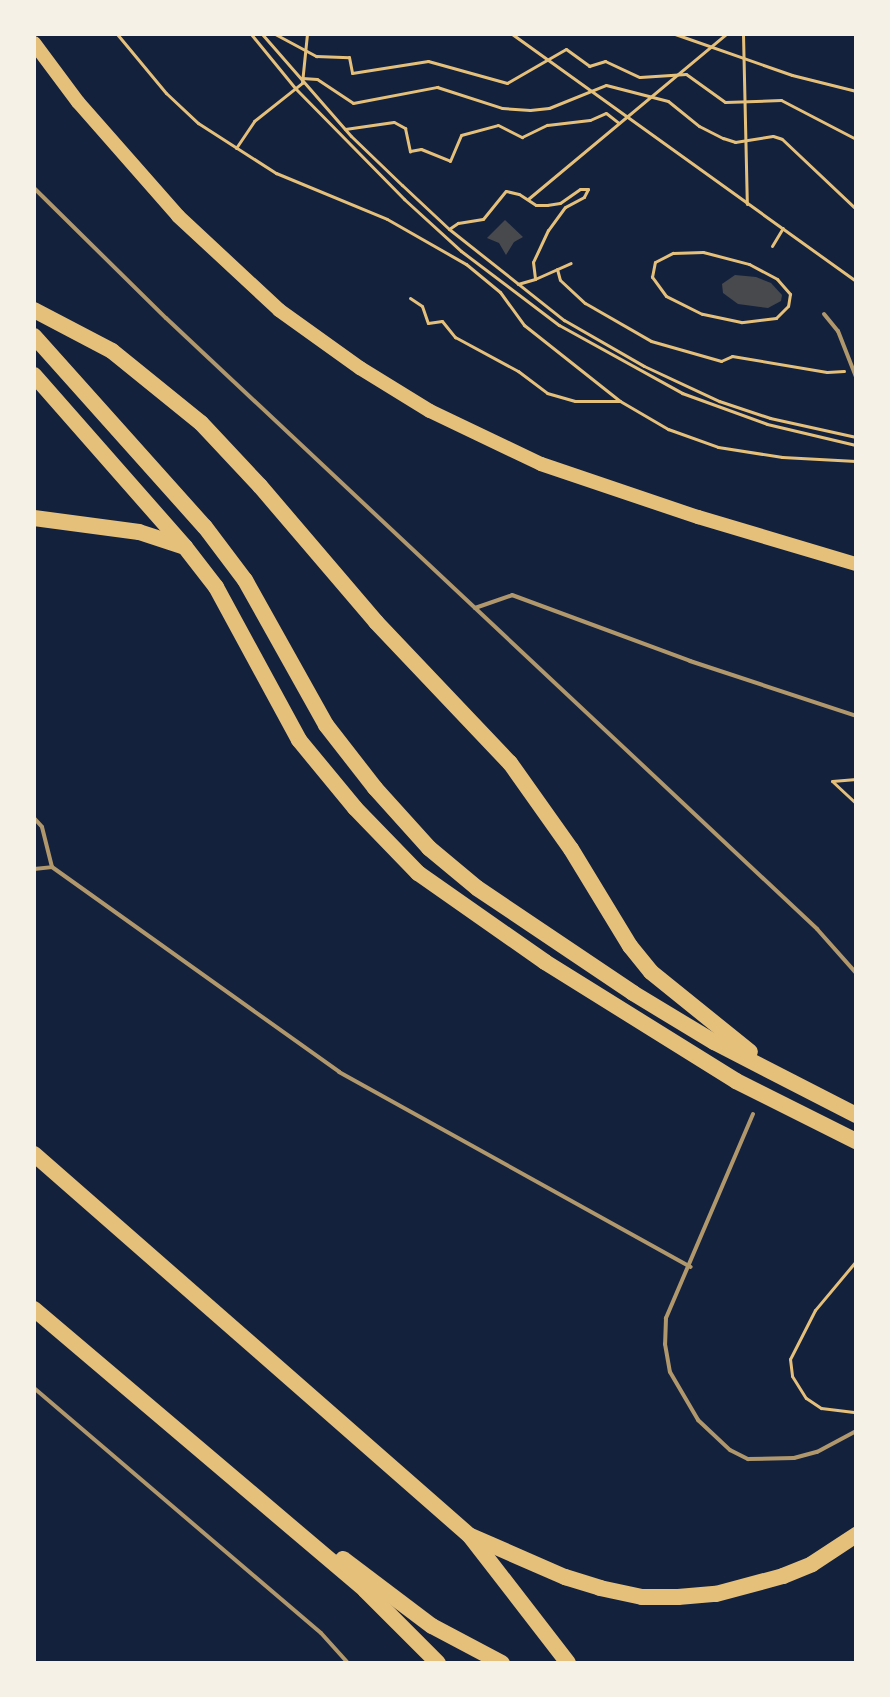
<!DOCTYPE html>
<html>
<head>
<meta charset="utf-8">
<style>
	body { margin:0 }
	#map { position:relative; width:890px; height:1697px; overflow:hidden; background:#14213d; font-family:Overpass,sans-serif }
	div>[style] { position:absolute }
	.building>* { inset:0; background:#48494c }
	.path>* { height:3px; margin:-1.5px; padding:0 1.5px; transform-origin:1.5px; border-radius:1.5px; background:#e5c07b }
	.service>* { height:4px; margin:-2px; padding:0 2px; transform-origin:2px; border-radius:2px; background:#b1986c }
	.primary>* { height:14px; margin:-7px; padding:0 7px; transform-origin:7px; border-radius:7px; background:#e5c07b }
	.motorway>* { height:16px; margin:-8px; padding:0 8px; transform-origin:8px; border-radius:8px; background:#e5c07b }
	span { translate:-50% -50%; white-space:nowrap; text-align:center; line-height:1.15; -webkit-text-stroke:8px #f6f1e7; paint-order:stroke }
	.frame { position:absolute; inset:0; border:36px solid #f6f1e7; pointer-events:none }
</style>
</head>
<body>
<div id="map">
	<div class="building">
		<div style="clip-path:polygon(505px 220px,523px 237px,514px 242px,506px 255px,499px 243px,487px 238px)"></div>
		<div style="clip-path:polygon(735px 275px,756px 277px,771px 283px,782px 295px,781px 301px,768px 308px,738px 304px,723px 293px,722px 284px)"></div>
	</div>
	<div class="path">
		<div style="left:117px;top:34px;width:77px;rotate:50.3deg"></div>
		<div style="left:166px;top:93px;width:44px;rotate:43.2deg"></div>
		<div style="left:198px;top:123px;width:93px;rotate:32.7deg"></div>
		<div style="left:276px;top:173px;width:120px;rotate:22.5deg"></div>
		<div style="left:387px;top:219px;width:91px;rotate:29.7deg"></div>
		<div style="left:466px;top:264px;width:44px;rotate:39.5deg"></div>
		<div style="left:500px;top:292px;width:41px;rotate:54deg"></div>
		<div style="left:524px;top:325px;width:122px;rotate:38.4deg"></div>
		<div style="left:620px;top:401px;width:56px;rotate:30.3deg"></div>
		<div style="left:668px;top:429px;width:53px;rotate:19.8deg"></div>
		<div style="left:718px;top:447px;width:65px;rotate:8.9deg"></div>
		<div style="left:782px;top:457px;width:74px;rotate:3.1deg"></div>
		<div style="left:251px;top:34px;width:70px;rotate:50.8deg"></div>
		<div style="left:295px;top:88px;width:156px;rotate:45.5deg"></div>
		<div style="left:404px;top:199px;width:77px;rotate:42.4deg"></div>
		<div style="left:461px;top:251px;width:123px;rotate:37.1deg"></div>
		<div style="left:559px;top:325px;width:141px;rotate:28.9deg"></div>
		<div style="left:682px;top:393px;width:90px;rotate:20deg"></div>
		<div style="left:767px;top:424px;width:91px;rotate:13.3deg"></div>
		<div style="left:262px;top:34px;width:135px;rotate:48.9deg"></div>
		<div style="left:351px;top:136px;width:71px;rotate:43.9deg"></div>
		<div style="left:402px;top:185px;width:64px;rotate:43.1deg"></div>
		<div style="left:449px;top:229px;width:147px;rotate:38.4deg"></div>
		<div style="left:564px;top:320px;width:92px;rotate:29.9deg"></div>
		<div style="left:644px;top:366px;width:83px;rotate:25deg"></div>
		<div style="left:719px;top:401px;width:54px;rotate:18.4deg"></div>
		<div style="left:770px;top:418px;width:88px;rotate:12.5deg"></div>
		<div style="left:275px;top:34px;width:47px;rotate:28.2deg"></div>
		<div style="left:316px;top:56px;width:33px;rotate:2deg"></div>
		<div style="left:349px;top:57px;width:16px;rotate:79deg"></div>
		<div style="left:352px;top:73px;width:77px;rotate:-9deg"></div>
		<div style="left:428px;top:61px;width:82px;rotate:15.6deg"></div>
		<div style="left:507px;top:83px;width:68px;rotate:-30deg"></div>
		<div style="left:566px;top:49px;width:29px;rotate:36deg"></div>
		<div style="left:589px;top:66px;width:17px;rotate:-17deg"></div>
		<div style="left:605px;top:61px;width:38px;rotate:25deg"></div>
		<div style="left:640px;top:77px;width:46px;rotate:-3.7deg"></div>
		<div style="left:686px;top:74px;width:48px;rotate:35.7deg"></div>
		<div style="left:725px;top:102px;width:56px;rotate:-2deg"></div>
		<div style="left:781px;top:100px;width:85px;rotate:27.5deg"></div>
		<div style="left:512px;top:34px;width:423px;rotate:35.7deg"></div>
		<div style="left:675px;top:34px;width:124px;rotate:19.3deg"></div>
		<div style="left:792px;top:75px;width:66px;rotate:14deg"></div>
		<div style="left:743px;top:34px;width:170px;rotate:88.7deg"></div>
		<div style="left:302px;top:78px;width:15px;rotate:4deg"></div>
		<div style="left:317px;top:79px;width:43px;rotate:33.7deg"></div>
		<div style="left:353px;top:103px;width:86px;rotate:-10.8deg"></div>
		<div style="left:437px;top:87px;width:68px;rotate:17.9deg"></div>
		<div style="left:502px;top:108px;width:28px;rotate:4deg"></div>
		<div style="left:530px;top:110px;width:19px;rotate:-6deg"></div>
		<div style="left:549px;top:108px;width:61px;rotate:-22deg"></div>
		<div style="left:606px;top:85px;width:64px;rotate:14.5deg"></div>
		<div style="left:668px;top:101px;width:40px;rotate:39deg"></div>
		<div style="left:699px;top:126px;width:27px;rotate:27deg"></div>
		<div style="left:723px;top:138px;width:13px;rotate:18deg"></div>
		<div style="left:735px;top:142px;width:38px;rotate:-9deg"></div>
		<div style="left:773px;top:136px;width:9px;rotate:18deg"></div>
		<div style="left:782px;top:139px;width:102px;rotate:43.4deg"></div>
		<div style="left:345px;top:129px;width:49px;rotate:-8.1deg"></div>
		<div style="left:394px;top:122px;width:13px;rotate:29deg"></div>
		<div style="left:405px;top:128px;width:24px;rotate:78deg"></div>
		<div style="left:410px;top:151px;width:11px;rotate:-10deg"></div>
		<div style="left:421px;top:149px;width:31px;rotate:22deg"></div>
		<div style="left:450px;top:161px;width:28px;rotate:-67deg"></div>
		<div style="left:461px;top:135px;width:38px;rotate:-15deg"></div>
		<div style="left:498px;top:125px;width:27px;rotate:27deg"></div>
		<div style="left:522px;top:137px;width:28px;rotate:-26deg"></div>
		<div style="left:547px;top:125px;width:43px;rotate:-6.6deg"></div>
		<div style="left:590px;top:120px;width:17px;rotate:-24deg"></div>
		<div style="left:606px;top:113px;width:16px;rotate:38deg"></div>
		<div style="left:236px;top:148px;width:32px;rotate:-56deg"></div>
		<div style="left:254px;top:121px;width:61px;rotate:-38.4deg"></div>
		<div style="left:302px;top:83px;width:49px;rotate:-84.2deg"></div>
		<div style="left:528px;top:199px;width:258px;rotate:-39.8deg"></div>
		<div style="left:449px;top:229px;width:11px;rotate:-34deg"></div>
		<div style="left:458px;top:223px;width:25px;rotate:-9deg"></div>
		<div style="left:483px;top:219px;width:36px;rotate:-51deg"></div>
		<div style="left:506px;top:191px;width:13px;rotate:13deg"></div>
		<div style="left:519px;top:194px;width:20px;rotate:33deg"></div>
		<div style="left:536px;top:205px;width:11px"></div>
		<div style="left:547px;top:205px;width:13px;rotate:-9deg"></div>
		<div style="left:560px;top:203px;width:24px;rotate:-35deg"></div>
		<div style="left:580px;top:189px;width:8px"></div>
		<div style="left:588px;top:189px;width:9px;rotate:117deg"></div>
		<div style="left:584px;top:197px;width:21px;rotate:152deg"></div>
		<div style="left:565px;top:207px;width:29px;rotate:126deg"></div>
		<div style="left:548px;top:230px;width:35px;rotate:115deg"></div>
		<div style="left:533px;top:262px;width:17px;rotate:83deg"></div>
		<div style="left:535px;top:279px;width:18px;rotate:164deg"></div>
		<div style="left:772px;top:246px;width:21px;rotate:-59deg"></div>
		<div style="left:703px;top:252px;width:48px;rotate:14.6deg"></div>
		<div style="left:749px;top:264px;width:32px;rotate:28deg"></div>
		<div style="left:777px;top:279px;width:20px;rotate:49deg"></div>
		<div style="left:790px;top:294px;width:12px;rotate:99deg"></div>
		<div style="left:788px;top:306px;width:17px;rotate:135deg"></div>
		<div style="left:776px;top:318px;width:35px;rotate:173deg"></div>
		<div style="left:741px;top:322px;width:40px;rotate:-168deg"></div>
		<div style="left:702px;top:314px;width:40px;rotate:-153.4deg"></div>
		<div style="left:666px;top:296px;width:24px;rotate:-126deg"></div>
		<div style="left:652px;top:277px;width:15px;rotate:-79deg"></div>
		<div style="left:655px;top:262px;width:20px;rotate:-27deg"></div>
		<div style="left:673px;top:253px;width:30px;rotate:-2deg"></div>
		<div style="left:557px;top:269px;width:11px;rotate:75deg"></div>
		<div style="left:560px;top:280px;width:34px;rotate:43deg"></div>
		<div style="left:585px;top:303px;width:76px;rotate:29.9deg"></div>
		<div style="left:651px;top:341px;width:73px;rotate:15.9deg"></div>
		<div style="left:721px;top:361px;width:12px;rotate:-24deg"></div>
		<div style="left:732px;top:356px;width:96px;rotate:9.6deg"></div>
		<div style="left:827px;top:372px;width:17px;rotate:-3deg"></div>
		<div style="left:535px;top:279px;width:39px;rotate:-24deg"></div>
		<div style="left:410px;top:298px;width:14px;rotate:34deg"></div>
		<div style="left:422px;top:306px;width:18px;rotate:71deg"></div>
		<div style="left:428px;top:323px;width:14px;rotate:-8deg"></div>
		<div style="left:442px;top:321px;width:21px;rotate:51deg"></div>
		<div style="left:455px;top:337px;width:72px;rotate:28.4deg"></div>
		<div style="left:518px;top:371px;width:36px;rotate:37deg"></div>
		<div style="left:547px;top:393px;width:29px;rotate:16deg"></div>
		<div style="left:575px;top:401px;width:45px"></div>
		<div style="left:856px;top:779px;width:24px;rotate:175deg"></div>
		<div style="left:832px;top:781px;width:33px;rotate:43deg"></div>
		<div style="left:856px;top:1261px;width:64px;rotate:129.9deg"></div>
		<div style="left:815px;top:1310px;width:55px;rotate:117deg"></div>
		<div style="left:790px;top:1359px;width:17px;rotate:83deg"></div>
		<div style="left:792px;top:1376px;width:26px;rotate:58deg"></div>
		<div style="left:806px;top:1398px;width:18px;rotate:34deg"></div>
		<div style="left:821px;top:1408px;width:35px;rotate:7deg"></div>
	</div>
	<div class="service">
		<div style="left:34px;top:188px;width:185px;rotate:44.6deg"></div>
		<div style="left:166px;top:318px;width:893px;rotate:43.18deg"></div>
		<div style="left:817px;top:929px;width:59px;rotate:48.4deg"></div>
		<div style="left:824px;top:314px;width:22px;rotate:51deg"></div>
		<div style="left:838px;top:331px;width:49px;rotate:68.6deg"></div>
		<div style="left:475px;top:608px;width:39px;rotate:-19deg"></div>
		<div style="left:512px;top:595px;width:190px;rotate:20.3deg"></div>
		<div style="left:690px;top:661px;width:175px;rotate:18.3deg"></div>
		<div style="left:34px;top:818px;width:12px;rotate:48deg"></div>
		<div style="left:42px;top:827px;width:41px;rotate:76deg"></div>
		<div style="left:52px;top:867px;width:353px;rotate:35.5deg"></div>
		<div style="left:339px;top:1072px;width:402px;rotate:29deg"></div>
		<div style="left:34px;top:869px;width:18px;rotate:-6deg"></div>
		<div style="left:753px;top:1114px;width:222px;rotate:113.1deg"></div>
		<div style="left:666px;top:1318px;width:26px;rotate:92deg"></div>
		<div style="left:665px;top:1344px;width:28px;rotate:80deg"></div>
		<div style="left:670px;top:1372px;width:56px;rotate:59.7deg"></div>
		<div style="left:698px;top:1420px;width:44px;rotate:43.2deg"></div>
		<div style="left:730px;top:1450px;width:20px;rotate:27deg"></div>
		<div style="left:748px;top:1459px;width:46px;rotate:-1.2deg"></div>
		<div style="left:794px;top:1458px;width:24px;rotate:-15deg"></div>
		<div style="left:817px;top:1452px;width:44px;rotate:-28.3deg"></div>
		<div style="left:34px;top:1388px;width:377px;rotate:40.5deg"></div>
		<div style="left:321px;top:1633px;width:40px;rotate:48deg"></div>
	</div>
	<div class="primary">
		<div style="left:34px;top:43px;width:74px;rotate:53.3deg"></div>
		<div style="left:78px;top:102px;width:152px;rotate:48.7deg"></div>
		<div style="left:178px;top:216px;width:138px;rotate:42.9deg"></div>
		<div style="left:279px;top:310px;width:100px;rotate:35.6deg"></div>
		<div style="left:360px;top:368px;width:82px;rotate:31.6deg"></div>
		<div style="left:430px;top:411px;width:123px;rotate:25.5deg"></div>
		<div style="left:541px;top:464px;width:166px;rotate:18.7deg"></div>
		<div style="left:698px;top:517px;width:165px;rotate:16.6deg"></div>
	</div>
	<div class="motorway">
		<div style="left:34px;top:310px;width:88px;rotate:27.7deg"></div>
		<div style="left:112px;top:351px;width:114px;rotate:39deg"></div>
		<div style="left:201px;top:423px;width:86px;rotate:46.9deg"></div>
		<div style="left:260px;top:486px;width:179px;rotate:49.5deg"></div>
		<div style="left:376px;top:622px;width:195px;rotate:46.5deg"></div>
		<div style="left:510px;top:763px;width:105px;rotate:54.7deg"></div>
		<div style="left:571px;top:849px;width:114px;rotate:58.7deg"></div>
		<div style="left:630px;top:946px;width:33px;rotate:51deg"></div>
		<div style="left:651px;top:972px;width:127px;rotate:38.9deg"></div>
		<div style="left:34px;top:336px;width:256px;rotate:48.2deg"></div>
		<div style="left:205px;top:527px;width:66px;rotate:53deg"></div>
		<div style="left:245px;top:580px;width:166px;rotate:60.8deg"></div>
		<div style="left:326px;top:725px;width:80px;rotate:52.1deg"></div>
		<div style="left:375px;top:788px;width:81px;rotate:48deg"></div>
		<div style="left:429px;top:848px;width:62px;rotate:39.8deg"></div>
		<div style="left:477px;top:888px;width:188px;rotate:33.9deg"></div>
		<div style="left:633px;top:993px;width:95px;rotate:31.2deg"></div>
		<div style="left:714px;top:1042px;width:160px;rotate:27.2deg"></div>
		<div style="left:34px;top:375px;width:229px;rotate:48.7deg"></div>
		<div style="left:185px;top:547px;width:51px;rotate:52.2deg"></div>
		<div style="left:216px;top:587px;width:174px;rotate:61.5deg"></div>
		<div style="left:299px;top:740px;width:88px;rotate:50.5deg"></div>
		<div style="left:355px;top:808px;width:91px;rotate:45.9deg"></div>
		<div style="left:418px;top:873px;width:155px;rotate:35deg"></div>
		<div style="left:545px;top:962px;width:225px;rotate:31.9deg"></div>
		<div style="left:736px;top:1081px;width:134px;rotate:26.6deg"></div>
		<div style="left:34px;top:518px;width:106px;rotate:7.6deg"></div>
		<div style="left:139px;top:532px;width:48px;rotate:18.1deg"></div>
		<div style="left:34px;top:1154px;width:580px;rotate:41.22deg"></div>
		<div style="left:470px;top:1536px;width:160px;rotate:52.3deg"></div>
		<div style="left:34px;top:1309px;width:434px;rotate:40.3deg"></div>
		<div style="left:365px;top:1590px;width:103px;rotate:45deg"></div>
		<div style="left:471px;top:1536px;width:103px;rotate:23.6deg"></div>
		<div style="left:565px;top:1577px;width:37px;rotate:17deg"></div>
		<div style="left:600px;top:1588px;width:43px;rotate:12.1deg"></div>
		<div style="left:642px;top:1597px;width:36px"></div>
		<div style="left:678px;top:1597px;width:38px;rotate:-5deg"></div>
		<div style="left:716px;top:1594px;width:69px;rotate:-15deg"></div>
		<div style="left:783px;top:1576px;width:31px;rotate:-22deg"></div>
		<div style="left:812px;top:1564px;width:53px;rotate:-33.4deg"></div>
		<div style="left:343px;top:1559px;width:111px;rotate:37deg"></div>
		<div style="left:432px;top:1626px;width:79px;rotate:27.9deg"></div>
	</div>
	<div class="frame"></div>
</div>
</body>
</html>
